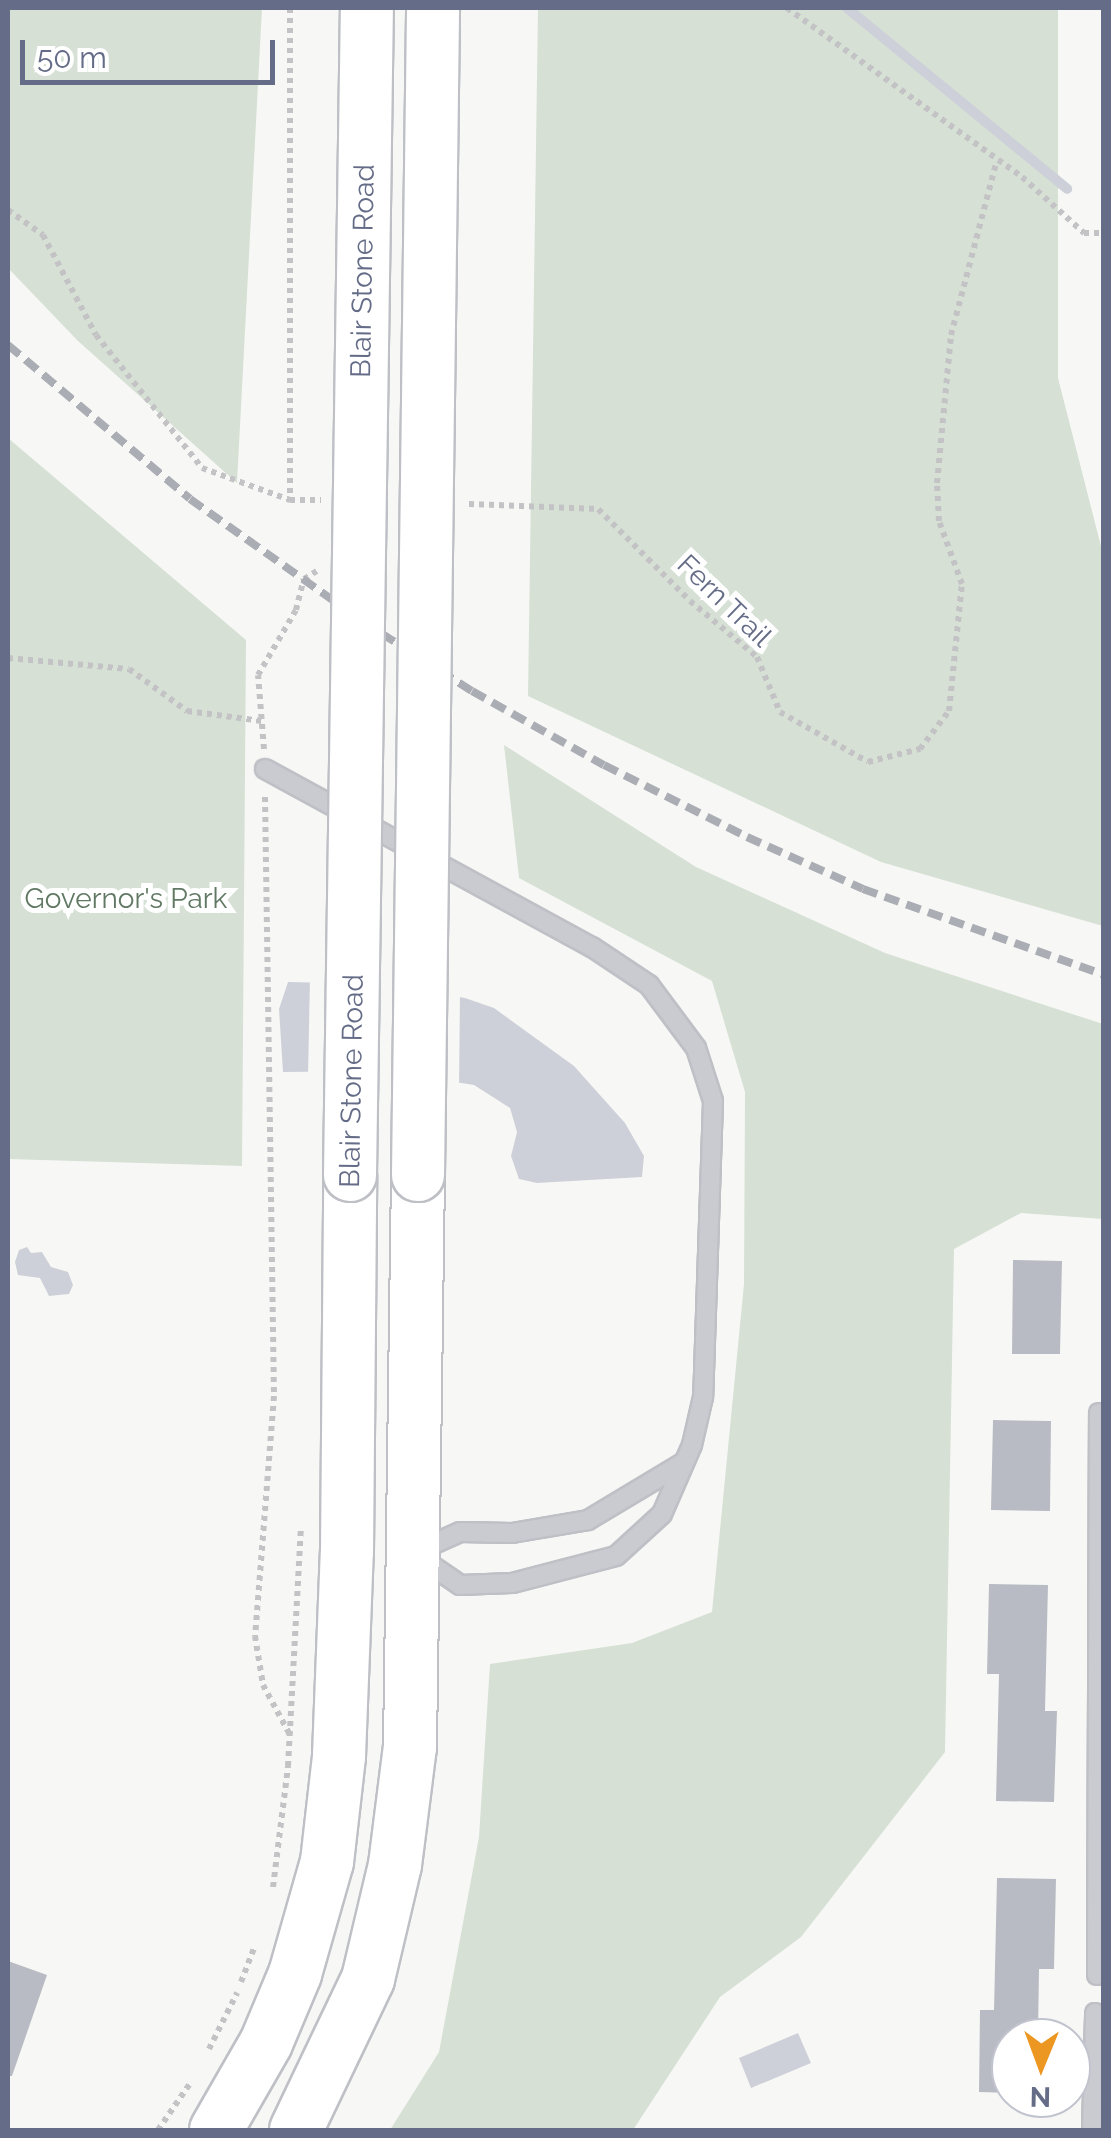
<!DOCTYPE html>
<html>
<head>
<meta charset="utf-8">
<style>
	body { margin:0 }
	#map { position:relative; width:1111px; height:2138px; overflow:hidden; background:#f7f8f5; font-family:Raleway,sans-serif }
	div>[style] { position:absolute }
	.green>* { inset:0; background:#d6e0d5 }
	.water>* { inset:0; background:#cdd0d8 }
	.pier>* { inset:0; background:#f7f8f5 }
	.stream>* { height:10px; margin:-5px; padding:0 5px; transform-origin:5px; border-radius:5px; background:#cdd0d8 }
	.building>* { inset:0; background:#b9bbc4 }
	.path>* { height:6px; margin-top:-3px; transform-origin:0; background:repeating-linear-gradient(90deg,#c3c3c6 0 5px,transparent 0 10px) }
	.roads { filter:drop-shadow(2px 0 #bec0c6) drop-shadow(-2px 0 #bec0c6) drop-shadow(0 2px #bec0c6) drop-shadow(0 -2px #bec0c6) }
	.lane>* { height:18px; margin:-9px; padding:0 9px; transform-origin:9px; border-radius:9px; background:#cacbd0 }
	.secondary>* { height:52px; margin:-26px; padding:0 26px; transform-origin:26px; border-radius:26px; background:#fff }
	.rail>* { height:8px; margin-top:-4px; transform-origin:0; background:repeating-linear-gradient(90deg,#abadb5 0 15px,transparent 0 23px) }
	.bridges { filter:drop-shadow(2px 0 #bec0c6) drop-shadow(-2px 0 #bec0c6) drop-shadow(0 2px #bec0c6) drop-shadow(0 -2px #bec0c6) }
	.secondary-bridge>* { height:52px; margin:-26px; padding:0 26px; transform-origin:26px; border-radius:26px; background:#fff }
	span { translate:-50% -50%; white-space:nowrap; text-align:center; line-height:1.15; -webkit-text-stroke:10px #fff; paint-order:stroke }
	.street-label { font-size:28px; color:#656c87 }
	.park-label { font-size:28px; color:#617964 }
	.frame { position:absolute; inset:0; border:10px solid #656c87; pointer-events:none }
	.north { position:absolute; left:991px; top:2018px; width:100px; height:100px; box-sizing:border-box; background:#fff; border:2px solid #c1c4cf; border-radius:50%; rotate:181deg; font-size:28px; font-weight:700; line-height:40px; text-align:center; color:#656c87 }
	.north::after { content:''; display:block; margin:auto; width:35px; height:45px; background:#eb9722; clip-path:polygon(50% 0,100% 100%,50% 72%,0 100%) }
	.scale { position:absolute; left:20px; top:40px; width:255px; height:45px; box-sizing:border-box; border:5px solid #656c87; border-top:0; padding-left:12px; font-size:30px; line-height:35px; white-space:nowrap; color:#656c87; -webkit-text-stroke:8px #fff; paint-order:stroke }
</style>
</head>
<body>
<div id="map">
	<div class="green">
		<div style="clip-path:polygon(8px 8px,262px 8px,237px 483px,78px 341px,8px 268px)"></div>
		<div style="clip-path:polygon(538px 8px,1058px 8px,1058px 378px,1104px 558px,1103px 926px,881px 862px,528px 696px)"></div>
		<div style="clip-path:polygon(8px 438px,246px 640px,242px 1166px,8px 1159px)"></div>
		<div style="clip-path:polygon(504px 745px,696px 867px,885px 953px,1103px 1024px,1103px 1219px,1021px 1213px,954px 1249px,945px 1752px,801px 1937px,720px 1997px,633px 2130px,390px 2130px,439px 2052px,479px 1837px,490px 1664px,632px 1643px,712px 1612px,744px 1284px,745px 1092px,712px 981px,519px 878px)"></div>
	</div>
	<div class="water">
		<div style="clip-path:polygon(288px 982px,386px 984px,465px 998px,494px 1008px,574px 1066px,625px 1123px,644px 1156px,642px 1177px,537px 1183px,519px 1179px,511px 1156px,517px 1132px,510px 1108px,474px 1085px,385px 1071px,283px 1072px,279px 1009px)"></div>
		<div style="clip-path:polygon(27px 1247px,31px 1253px,42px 1252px,51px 1267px,68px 1272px,73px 1285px,69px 1294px,49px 1296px,40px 1278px,18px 1275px,15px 1262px,19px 1250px)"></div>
		<div style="clip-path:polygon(798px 2033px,811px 2063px,751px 2088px,739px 2058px)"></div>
	</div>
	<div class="pier">
		<div style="clip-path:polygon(310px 977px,386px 979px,460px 992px,459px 1088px,385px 1076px,308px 1077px)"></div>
	</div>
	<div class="stream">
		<div style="left:847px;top:8px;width:285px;rotate:39.4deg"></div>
	</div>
	<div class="building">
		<div style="clip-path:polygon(1013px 1260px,1062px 1261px,1060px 1354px,1012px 1354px)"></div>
		<div style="clip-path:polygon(993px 1420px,1051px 1421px,1050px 1511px,991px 1510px)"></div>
		<div style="clip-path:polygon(989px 1584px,1048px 1585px,1045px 1711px,1057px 1711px,1054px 1802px,996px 1801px,999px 1674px,987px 1674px)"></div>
		<div style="clip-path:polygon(997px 1878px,1056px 1879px,1054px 1969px,1039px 1969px,1038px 2038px,1011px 2038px,1011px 2093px,979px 2092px,980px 2010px,994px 2010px)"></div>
		<div style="clip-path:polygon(8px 1961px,47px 1975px,12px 2076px,8px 2076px)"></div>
	</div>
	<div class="path">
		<div style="left:290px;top:8px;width:492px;rotate:90deg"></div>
		<div style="left:787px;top:8px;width:289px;rotate:35.7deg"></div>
		<div style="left:1022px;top:177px;width:84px;rotate:42.1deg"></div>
		<div style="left:1084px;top:233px;width:20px"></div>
		<div style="left:8px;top:210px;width:43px;rotate:35.5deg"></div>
		<div style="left:43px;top:235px;width:113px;rotate:62.1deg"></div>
		<div style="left:96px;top:335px;width:170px;rotate:51.4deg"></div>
		<div style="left:202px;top:468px;width:94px;rotate:20deg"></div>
		<div style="left:290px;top:500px;width:31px"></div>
		<div style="left:469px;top:504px;width:129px;rotate:2.2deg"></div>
		<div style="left:598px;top:509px;width:130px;rotate:45deg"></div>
		<div style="left:690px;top:601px;width:87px;rotate:39.9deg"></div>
		<div style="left:757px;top:657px;width:60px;rotate:67.3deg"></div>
		<div style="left:780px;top:712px;width:101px;rotate:29.6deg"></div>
		<div style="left:868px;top:762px;width:54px;rotate:-14deg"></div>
		<div style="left:920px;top:749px;width:48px;rotate:-52.7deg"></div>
		<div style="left:949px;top:711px;width:128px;rotate:-84.2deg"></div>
		<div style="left:962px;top:584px;width:67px;rotate:-110.1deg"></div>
		<div style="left:939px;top:521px;width:38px;rotate:-93deg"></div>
		<div style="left:937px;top:483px;width:149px;rotate:-84.6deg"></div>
		<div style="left:951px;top:335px;width:178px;rotate:-75.3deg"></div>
		<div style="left:8px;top:658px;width:121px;rotate:5.2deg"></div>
		<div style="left:129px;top:669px;width:72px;rotate:35.9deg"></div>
		<div style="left:187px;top:711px;width:75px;rotate:7.7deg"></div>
		<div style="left:264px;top:749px;width:74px;rotate:-94.6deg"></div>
		<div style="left:258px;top:675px;width:75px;rotate:-59.7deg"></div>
		<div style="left:296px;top:610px;width:32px;rotate:-76deg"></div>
		<div style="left:304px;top:579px;width:15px;rotate:-32deg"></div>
		<div style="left:265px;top:797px;width:599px;rotate:89.14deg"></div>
		<div style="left:274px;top:1396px;width:241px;rotate:94.5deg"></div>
		<div style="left:255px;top:1636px;width:50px;rotate:80.7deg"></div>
		<div style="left:263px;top:1685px;width:57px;rotate:61.6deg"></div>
		<div style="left:273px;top:1887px;width:122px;rotate:-82.9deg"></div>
		<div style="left:288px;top:1766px;width:240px;rotate:-86.9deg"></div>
		<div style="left:241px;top:1982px;width:39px;rotate:-69deg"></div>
		<div style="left:209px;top:2049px;width:63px;rotate:-63.4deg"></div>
		<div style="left:158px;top:2130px;width:58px;rotate:-55.5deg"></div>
	</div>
	<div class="roads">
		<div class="lane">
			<div style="left:265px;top:769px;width:372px;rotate:28.6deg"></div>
			<div style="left:592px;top:947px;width:69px;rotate:33.7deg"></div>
			<div style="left:649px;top:985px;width:79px;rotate:53.3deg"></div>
			<div style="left:696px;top:1048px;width:56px;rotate:72.2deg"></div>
			<div style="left:713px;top:1101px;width:296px;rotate:91.9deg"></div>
			<div style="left:703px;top:1397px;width:49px;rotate:102.9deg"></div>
			<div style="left:692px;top:1445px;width:75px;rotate:113.5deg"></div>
			<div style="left:662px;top:1514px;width:62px;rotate:137.6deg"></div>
			<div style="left:616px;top:1556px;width:107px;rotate:165.4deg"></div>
			<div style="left:512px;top:1583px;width:52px;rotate:177.8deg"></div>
			<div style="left:460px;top:1585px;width:46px;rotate:-145.6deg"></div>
			<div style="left:420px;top:1550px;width:44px;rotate:-24.2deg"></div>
			<div style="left:460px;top:1532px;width:52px;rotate:1.1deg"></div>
			<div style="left:512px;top:1533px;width:77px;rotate:-9.7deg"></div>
			<div style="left:588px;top:1520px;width:111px;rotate:-31deg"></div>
			<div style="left:1097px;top:1975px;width:562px;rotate:-89.8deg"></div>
			<div style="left:1092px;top:2130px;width:117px;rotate:-88.5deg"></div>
		</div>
		<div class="secondary">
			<div style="left:216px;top:2130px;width:100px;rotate:-60.1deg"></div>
			<div style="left:266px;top:2043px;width:75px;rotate:-67.2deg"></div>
			<div style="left:295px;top:1974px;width:116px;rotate:-74.1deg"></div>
			<div style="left:327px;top:1862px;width:107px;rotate:-83.5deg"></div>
			<div style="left:339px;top:1756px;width:204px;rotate:-87.8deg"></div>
			<div style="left:347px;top:1552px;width:377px;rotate:-89.5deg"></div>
			<div style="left:296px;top:2130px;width:167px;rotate:-64.5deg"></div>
			<div style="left:368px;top:1979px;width:117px;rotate:-76.7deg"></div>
			<div style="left:395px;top:1865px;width:119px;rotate:-82.8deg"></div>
			<div style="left:410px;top:1747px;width:572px;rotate:-89.2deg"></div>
		</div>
	</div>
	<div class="rail">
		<div style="left:8px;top:345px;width:238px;rotate:40.2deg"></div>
		<div style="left:190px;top:499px;width:211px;rotate:35.3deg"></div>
		<div style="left:362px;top:621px;width:130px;rotate:32.5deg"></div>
		<div style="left:472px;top:691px;width:151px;rotate:29.3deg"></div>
		<div style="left:604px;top:765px;width:160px;rotate:26.7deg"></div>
		<div style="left:747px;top:837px;width:127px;rotate:24.1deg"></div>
		<div style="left:863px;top:889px;width:256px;rotate:19.6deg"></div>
	</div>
	<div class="bridges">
		<div class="secondary-bridge">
			<div style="left:350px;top:1175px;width:1167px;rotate:-89.17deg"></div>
			<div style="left:418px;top:1175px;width:1167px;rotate:-89.26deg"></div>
		</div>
	</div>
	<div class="street-label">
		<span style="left:363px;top:271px;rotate:-89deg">Blair Stone Road</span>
		<span style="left:724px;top:601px;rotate:44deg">Fern Trail</span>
		<span style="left:352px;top:1081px;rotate:-89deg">Blair Stone Road</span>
	</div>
	<div class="park-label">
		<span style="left:126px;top:899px">Governor's Park</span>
	</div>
	<div class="frame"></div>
	<div class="north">N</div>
	<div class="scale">50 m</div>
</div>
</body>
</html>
